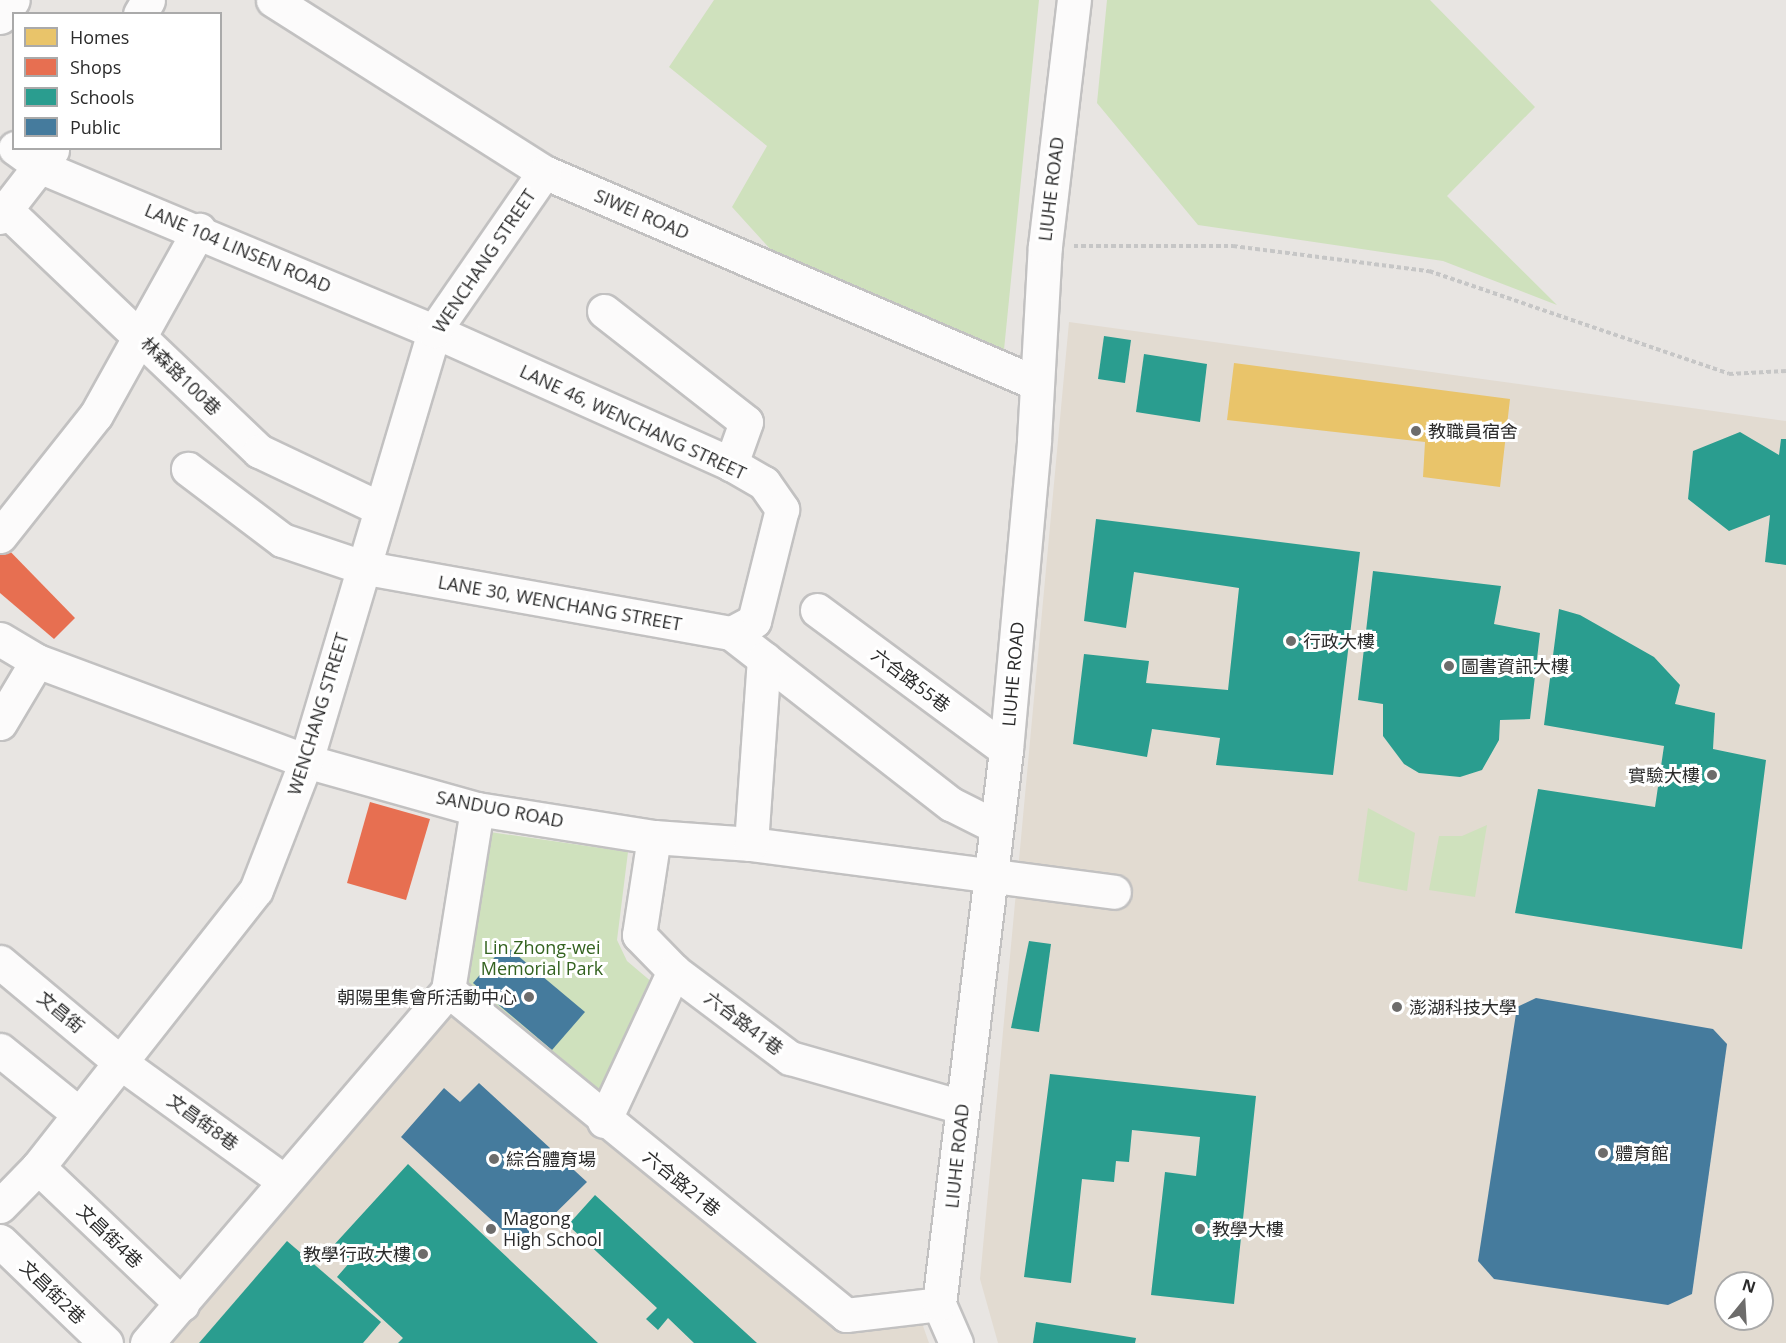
<!DOCTYPE html>
<html>
<head>
<meta charset="utf-8">
<style>
	body { margin:0 }
	#map { position:relative; width:1786px; height:1343px; overflow:hidden; background:#e8e5e2; font-family:"Open Sans","Noto Sans TC",sans-serif }
	div>[style] { position:absolute }
	.education>* { inset:0; background:#e2dbd1 }
	.green>* { inset:0; background:#cfe1bd }
	.homes>* { inset:0; background:#e9c46a }
	.shops>* { inset:0; background:#e76f51 }
	.schools>* { inset:0; background:#2a9d8f }
	.public>* { inset:0; background:#457b9d }
	.path>* { height:4px; margin-top:-2px; transform-origin:0; background:repeating-linear-gradient(90deg,#c6c6c6 0 4.5px,transparent 0 7.5px) }
	.roads { filter:drop-shadow(2px 0 #c2c1c1) drop-shadow(-2px 0 #c2c1c1) drop-shadow(0 2px #c2c1c1) drop-shadow(0 -2px #c2c1c1) }
	.minor>* { height:33px; margin:-16.5px; padding:0 16.5px; transform-origin:16.5px; border-radius:16.5px; background:#fcfbfb }
	.dots>* { width:16px; height:16px; translate:-50% -50%; box-sizing:border-box; border:3px solid #fff; border-radius:50% }
	span { translate:-50% -50%; white-space:nowrap; text-align:center; line-height:1.15; -webkit-text-stroke:6px #fff; paint-order:stroke }
	.street-label { font-size:18px; color:#2b2b2b }
	.poi-label { font-size:18px; color:#2b2b2b }
	.left { translate:0 -50%; text-align:left }
	.right { translate:-100% -50%; text-align:right }
	.park-label { font-size:18px; color:#346320 }
	.legend { position:absolute; left:12px; top:12px; width:210px; height:138px; box-sizing:border-box; background:#fff; border:2px solid #aaa; margin:0; padding:8px 10px; list-style:none; font-size:18px; color:#2b2b2b }
	.legend li { display:flex; align-items:center; gap:12px; height:30px }
	.legend b { width:30px; border:2px solid #aaa }
	.north { position:absolute; left:1714px; top:1271px; width:60px; height:60px; box-sizing:border-box; background:#fff; border:2px solid #aaa; border-radius:50%; rotate:18deg; font-size:16px; font-weight:700; line-height:24px; text-align:center; color:#2b2b2b }
	.north::after { content:''; display:block; margin:auto; width:21px; height:27px; background:#6d6c6b; clip-path:polygon(50% 0,100% 100%,50% 72%,0 100%) }
</style>
</head>
<body>
<div id="map">
	<div class="education">
		<div style="clip-path:polygon(evenodd,1069px 322px,1786px 421px,1786px 1343px,998px 1343px,980px 1279px,1069px 322px,1726px 1283px,1762px 1283px,1762px 1319px,1726px 1319px,1726px 1283px)"></div>
		<div style="clip-path:polygon(452px 1005px,844px 1330px,922px 1323px,929px 1343px,162px 1343px)"></div>
	</div>
	<div class="green">
		<div style="clip-path:polygon(714px 0,1039px 0,1003px 360px,772px 251px,732px 207px,767px 146px,669px 67px)"></div>
		<div style="clip-path:polygon(1107px 0,1430px 0,1535px 107px,1447px 196px,1557px 305px,1443px 261px,1198px 225px,1097px 103px)"></div>
		<div style="clip-path:polygon(1368px 808px,1415px 833px,1407px 891px,1358px 881px)"></div>
		<div style="clip-path:polygon(1487px 825px,1475px 897px,1429px 890px,1439px 836px,1462px 836px)"></div>
		<div style="clip-path:polygon(483px 831px,628px 852px,617px 940px,627px 961px,653px 983px,593px 1101px,458px 991px)"></div>
	</div>
	<div class="homes">
		<div style="clip-path:polygon(1234px 363px,1510px 399px,1500px 487px,1423px 477px,1425px 442px,1227px 420px)"></div>
	</div>
	<div class="shops">
		<div style="clip-path:polygon(0 541px,75px 618px,54px 639px,0 593px)"></div>
		<div style="clip-path:polygon(370px 802px,430px 819px,406px 900px,347px 883px)"></div>
	</div>
	<div class="schools">
		<div style="clip-path:polygon(1104px 336px,1131px 340px,1125px 383px,1098px 379px)"></div>
		<div style="clip-path:polygon(1144px 354px,1207px 364px,1200px 422px,1136px 412px)"></div>
		<div style="clip-path:polygon(1740px 432px,1779px 455px,1781px 439px,1786px 439px,1786px 565px,1765px 562px,1770px 515px,1729px 531px,1688px 499px,1693px 451px)"></div>
		<div style="clip-path:polygon(1096px 519px,1360px 552px,1333px 775px,1216px 765px,1220px 738px,1152px 729px,1147px 757px,1073px 744px,1084px 654px,1149px 661px,1146px 683px,1228px 690px,1239px 588px,1134px 572px,1126px 628px,1084px 621px)"></div>
		<div style="clip-path:polygon(1373px 571px,1501px 586px,1494px 624px,1540px 633px,1530px 719px,1500px 720px,1499px 740px,1482px 770px,1460px 777px,1419px 773px,1404px 764px,1383px 736px,1383px 704px,1358px 700px)"></div>
		<div style="clip-path:polygon(1559px 609px,1580px 615px,1654px 657px,1680px 685px,1675px 704px,1715px 713px,1713px 749px,1766px 760px,1742px 949px,1515px 913px,1538px 789px,1655px 807px,1664px 746px,1544px 725px)"></div>
		<div style="clip-path:polygon(1029px 941px,1051px 944px,1039px 1032px,1011px 1028px)"></div>
		<div style="clip-path:polygon(1050px 1074px,1256px 1096px,1234px 1304px,1151px 1295px,1165px 1172px,1196px 1176px,1200px 1137px,1132px 1130px,1129px 1162px,1116px 1161px,1114px 1182px,1082px 1179px,1071px 1283px,1024px 1277px)"></div>
		<div style="clip-path:polygon(408px 1164px,598px 1343px,398px 1343px,403px 1338px,337px 1277px,350px 1262px,333px 1246px)"></div>
		<div style="clip-path:polygon(595px 1195px,757px 1343px,694px 1343px,668px 1318px,658px 1330px,646px 1319px,657px 1308px,568px 1225px)"></div>
		<div style="clip-path:polygon(287px 1241px,381px 1322px,363px 1343px,199px 1343px)"></div>
		<div style="clip-path:polygon(1036px 1322px,1136px 1338px,1135px 1343px,1033px 1343px)"></div>
	</div>
	<div class="public">
		<div style="clip-path:polygon(505px 945px,585px 1012px,552px 1050px,473px 983px)"></div>
		<div style="clip-path:polygon(1536px 998px,1713px 1029px,1727px 1044px,1692px 1294px,1668px 1305px,1494px 1279px,1478px 1261px,1517px 1007px)"></div>
		<div style="clip-path:polygon(479px 1083px,587px 1182px,521px 1247px,401px 1137px,444px 1088px,460px 1102px)"></div>
	</div>
	<div class="path">
		<div style="left:1074px;top:246px;width:159px"></div>
		<div style="left:1233px;top:246px;width:198px;rotate:7.3deg"></div>
		<div style="left:1429px;top:271px;width:317px;rotate:18.9deg"></div>
		<div style="left:1729px;top:374px;width:57px;rotate:-3deg"></div>
	</div>
	<div class="roads">
		<div class="minor">
			<div style="left:273px;top:0;width:321px;rotate:32.4deg"></div>
			<div style="left:544px;top:172px;width:535px;rotate:23.21deg"></div>
			<div style="left:140px;top:14px;width:16px;rotate:-60deg"></div>
			<div style="left:0;top:17px;width:21px;rotate:-53deg"></div>
			<div style="left:15px;top:148px;width:32px;rotate:36deg"></div>
			<div style="left:41px;top:167px;width:426px;rotate:22.7deg"></div>
			<div style="left:434px;top:331px;width:325px;rotate:24.1deg"></div>
			<div style="left:731px;top:464px;width:38px;rotate:30deg"></div>
			<div style="left:764px;top:483px;width:32px;rotate:55deg"></div>
			<div style="left:782px;top:509px;width:115px;rotate:104deg"></div>
			<div style="left:754px;top:621px;width:26px;rotate:152deg"></div>
			<div style="left:731px;top:633px;width:375px;rotate:-169.9deg"></div>
			<div style="left:362px;top:567px;width:84px;rotate:-161.4deg"></div>
			<div style="left:282px;top:540px;width:118px;rotate:-142.9deg"></div>
			<div style="left:7px;top:211px;width:348px;rotate:43.6deg"></div>
			<div style="left:259px;top:451px;width:133px;rotate:25.4deg"></div>
			<div style="left:0;top:217px;width:85px;rotate:-52.2deg"></div>
			<div style="left:604px;top:311px;width:180px;rotate:38deg"></div>
			<div style="left:746px;top:422px;width:45px;rotate:109.7deg"></div>
			<div style="left:0;top:536px;width:154px;rotate:-51.6deg"></div>
			<div style="left:96px;top:415px;width:212px;rotate:-60.9deg"></div>
			<div style="left:817px;top:610px;width:235px;rotate:36.5deg"></div>
			<div style="left:731px;top:633px;width:279px;rotate:37.9deg"></div>
			<div style="left:951px;top:804px;width:49px;rotate:26.6deg"></div>
			<div style="left:0;top:639px;width:43px;rotate:30.7deg"></div>
			<div style="left:37px;top:661px;width:287px;rotate:20.4deg"></div>
			<div style="left:306px;top:761px;width:178px;rotate:15.7deg"></div>
			<div style="left:477px;top:809px;width:179px;rotate:9deg"></div>
			<div style="left:654px;top:837px;width:97px;rotate:4.1deg"></div>
			<div style="left:751px;top:844px;width:366px;rotate:7.5deg"></div>
			<div style="left:0;top:723px;width:72px;rotate:-59.2deg"></div>
			<div style="left:654px;top:837px;width:99px;rotate:98.7deg"></div>
			<div style="left:639px;top:935px;width:50px;rotate:45.8deg"></div>
			<div style="left:674px;top:971px;width:145px;rotate:36.9deg"></div>
			<div style="left:790px;top:1058px;width:179px;rotate:15.9deg"></div>
			<div style="left:751px;top:844px;width:186px;rotate:-86deg"></div>
			<div style="left:0;top:962px;width:158px;rotate:39.9deg"></div>
			<div style="left:121px;top:1063px;width:201px;rotate:35.9deg"></div>
			<div style="left:448px;top:990px;width:514px;rotate:39.23deg"></div>
			<div style="left:846px;top:1315px;width:94px;rotate:-6.7deg"></div>
			<div style="left:0;top:1050px;width:102px;rotate:39deg"></div>
			<div style="left:604px;top:1121px;width:166px;rotate:-65deg"></div>
			<div style="left:38px;top:1167px;width:199px;rotate:43.6deg"></div>
			<div style="left:0;top:1206px;width:54px;rotate:-45.7deg"></div>
			<div style="left:38px;top:1167px;width:352px;rotate:-51.8deg"></div>
			<div style="left:256px;top:890px;width:138px;rotate:-68.8deg"></div>
			<div style="left:306px;top:761px;width:449px;rotate:-73.4deg"></div>
			<div style="left:434px;top:331px;width:193px;rotate:-55.3deg"></div>
			<div style="left:0;top:1241px;width:147px;rotate:43.9deg"></div>
			<div style="left:147px;top:1343px;width:464px;rotate:-49.5deg"></div>
			<div style="left:448px;top:990px;width:183px;rotate:-80.9deg"></div>
			<div style="left:956px;top:1343px;width:43px;rotate:-113.6deg"></div>
			<div style="left:939px;top:1304px;width:558px;rotate:-83.1deg"></div>
			<div style="left:1006px;top:750px;width:311px;rotate:-84.8deg"></div>
			<div style="left:1034px;top:440px;width:194px;rotate:-86.8deg"></div>
			<div style="left:1045px;top:246px;width:248px;rotate:-83.3deg"></div>
		</div>
	</div>
	<div class="dots">
		<div style="left:1416px;top:431px;background:#6d6c6b"></div>
		<div style="left:1291px;top:641px;background:#6d6c6b"></div>
		<div style="left:1449px;top:666px;background:#6d6c6b"></div>
		<div style="left:1712px;top:775px;background:#6d6c6b"></div>
		<div style="left:529px;top:997px;background:#6d6c6b"></div>
		<div style="left:1397px;top:1007px;background:#6d6c6b"></div>
		<div style="left:1603px;top:1153px;background:#6d6c6b"></div>
		<div style="left:494px;top:1159px;background:#6d6c6b"></div>
		<div style="left:491px;top:1229px;background:#6d6c6b"></div>
		<div style="left:1200px;top:1229px;background:#6d6c6b"></div>
		<div style="left:423px;top:1254px;background:#6d6c6b"></div>
	</div>
	<div class="street-label">
		<span style="left:1051px;top:189px;rotate:-83deg">LIUHE ROAD</span>
		<span style="left:642px;top:214px;rotate:23deg">SIWEI ROAD</span>
		<span style="left:238px;top:248px;rotate:23deg">LANE 104 LINSEN ROAD</span>
		<span style="left:484px;top:261px;rotate:-56deg">WENCHANG STREET</span>
		<span style="left:181px;top:376px;rotate:44deg">林森路100巷</span>
		<span style="left:633px;top:422px;rotate:25deg">LANE 46, WENCHANG STREET</span>
		<span style="left:560px;top:603px;rotate:10deg">LANE 30, WENCHANG STREET</span>
		<span style="left:1013px;top:674px;rotate:-85deg">LIUHE ROAD</span>
		<span style="left:911px;top:680px;rotate:37deg">六合路55巷</span>
		<span style="left:318px;top:714px;rotate:-73deg">WENCHANG STREET</span>
		<span style="left:500px;top:809px;rotate:11deg">SANDUO ROAD</span>
		<span style="left:61px;top:1012px;rotate:40deg">文昌街</span>
		<span style="left:744px;top:1023px;rotate:37deg">六合路41巷</span>
		<span style="left:203px;top:1122px;rotate:36deg">文昌街8巷</span>
		<span style="left:957px;top:1156px;rotate:-84deg">LIUHE ROAD</span>
		<span style="left:682px;top:1183px;rotate:39deg">六合路21巷</span>
		<span style="left:110px;top:1236px;rotate:44deg">文昌街4巷</span>
		<span style="left:53px;top:1292px;rotate:44deg">文昌街2巷</span>
	</div>
	<div class="poi-label">
		<span class="left" style="left:1428px;top:431px">教職員宿舍</span>
		<span class="left" style="left:1303px;top:641px">行政大樓</span>
		<span class="left" style="left:1461px;top:666px">圖書資訊大樓</span>
		<span class="right" style="left:1700px;top:775px">實驗大樓</span>
		<span class="right" style="left:517px;top:997px">朝陽里集會所活動中心</span>
		<span class="left" style="left:1409px;top:1007px">澎湖科技大學</span>
		<span class="left" style="left:1615px;top:1153px">體育館</span>
		<span class="left" style="left:506px;top:1159px">綜合體育場</span>
		<span class="left" style="left:503px;top:1229px">Magong<br>High School</span>
		<span class="left" style="left:1212px;top:1229px">教學大樓</span>
		<span class="right" style="left:411px;top:1254px">教學行政大樓</span>
	</div>
	<div class="park-label">
		<span style="left:542px;top:958px">Lin Zhong-wei<br>Memorial Park</span>
	</div>
	<ul class="legend">
	<li><b style="height:16px;background:#e9c46a"></b>Homes</li>
	<li><b style="height:16px;background:#e76f51"></b>Shops</li>
	<li><b style="height:16px;background:#2a9d8f"></b>Schools</li>
	<li><b style="height:16px;background:#457b9d"></b>Public</li>
	</ul>
	<div class="north">N</div>
</div>
</body>
</html>
